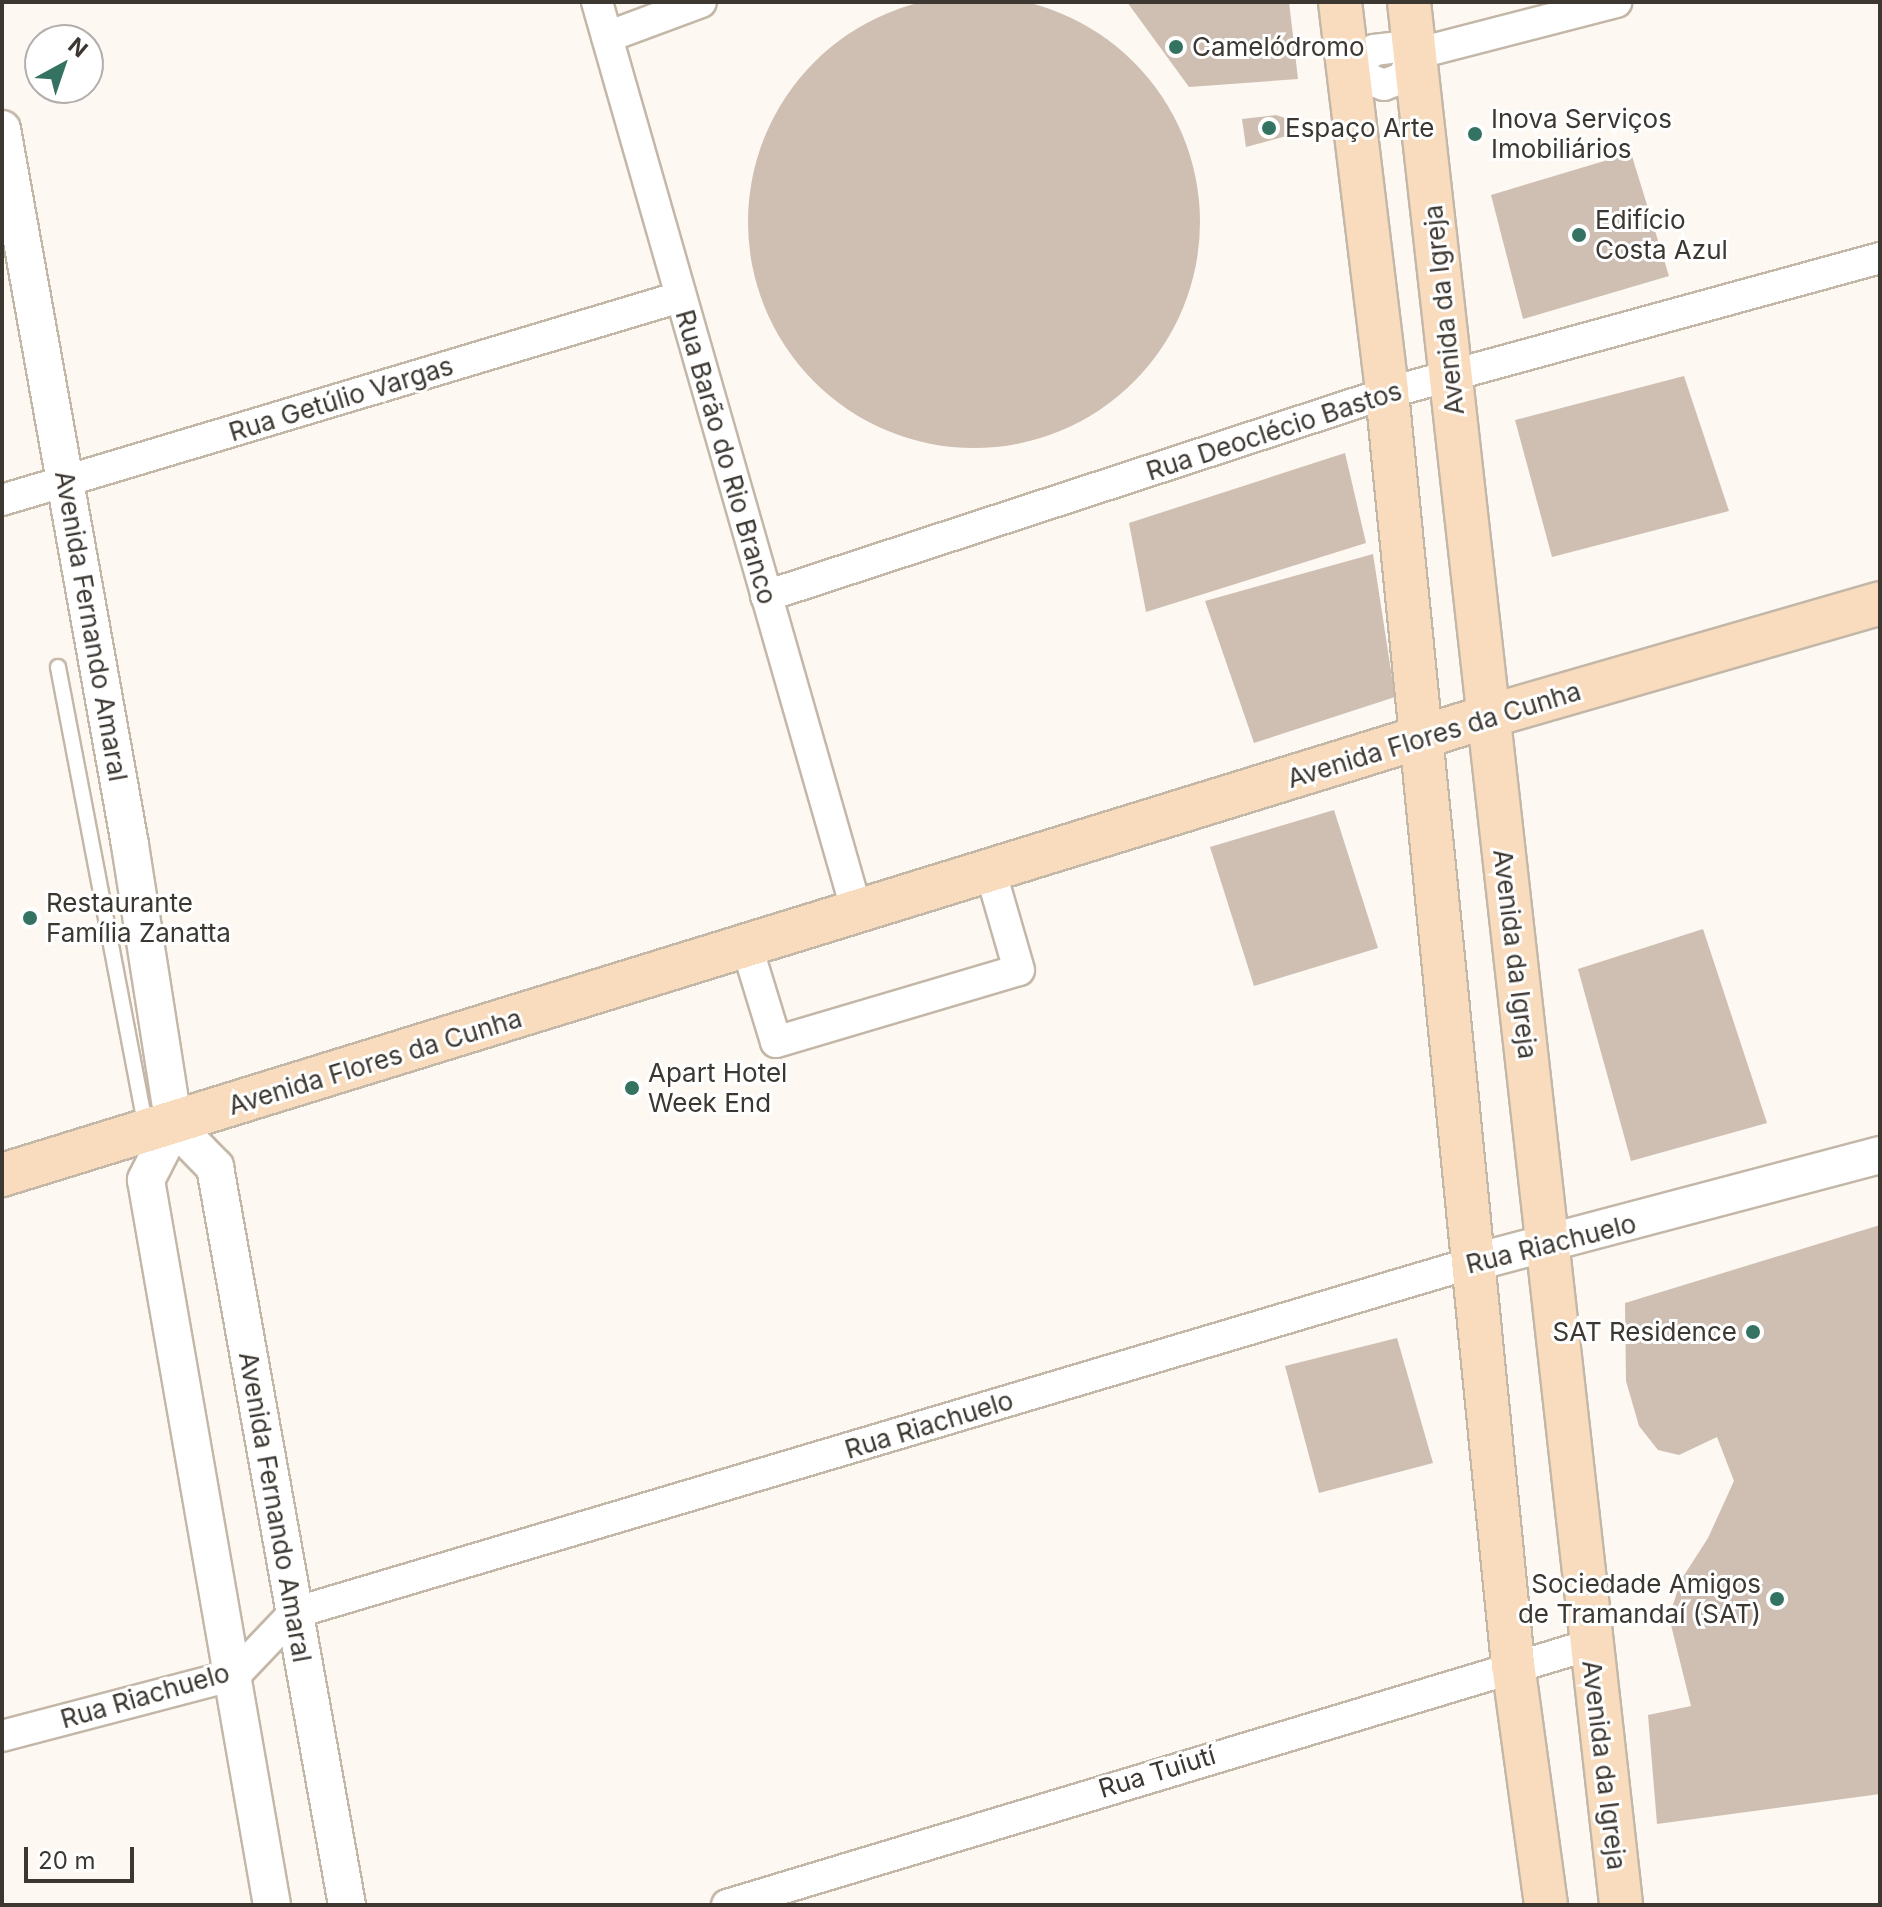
<!DOCTYPE html>
<html>
<head>
<meta charset="utf-8">
<style>
	body { margin:0 }
	#map { position:relative; width:1882px; height:1907px; overflow:hidden; background:#fdf8f2; font-family:Inter,sans-serif }
	div>[style] { position:absolute }
	.building>* { inset:0; background:#cebfb2 }
	.round { border-radius:50% }
	.roads { filter:drop-shadow(2px 0 #c3b7a8) drop-shadow(-2px 0 #c3b7a8) drop-shadow(0 2px #c3b7a8) drop-shadow(0 -2px #c3b7a8) }
	.service>* { height:14px; margin:-7px; padding:0 7px; transform-origin:7px; border-radius:7px; background:#fff }
	.minor>* { height:30px; margin:-15px; padding:0 15px; transform-origin:15px; border-radius:15px; background:#fff }
	.tertiary>* { height:36px; margin:-18px; padding:0 18px; transform-origin:18px; border-radius:18px; background:#fff }
	.secondary>* { height:42px; margin:-21px; padding:0 21px; transform-origin:21px; border-radius:21px; background:#f8dcbd }
	.dots>* { width:22px; height:22px; translate:-50% -50%; box-sizing:border-box; border:4px solid #fff; border-radius:50% }
	span { translate:-50% -50%; white-space:nowrap; text-align:center; line-height:1.15; -webkit-text-stroke:6px #fff; paint-order:stroke }
	.poi-label { font-size:26px; color:#3c3731 }
	.left { translate:0 -50%; text-align:left }
	.right { translate:-100% -50%; text-align:right }
	.street-label { font-size:26px; color:#3c3731 }
	.frame { position:absolute; inset:0; border:4px solid #3c3731; pointer-events:none }
	.north { position:absolute; left:24px; top:24px; width:80px; height:80px; box-sizing:border-box; background:#fff; border:2px solid #b1afad; border-radius:50%; rotate:40deg; font-size:22px; font-weight:700; line-height:32px; text-align:center; color:#3c3731 }
	.north::after { content:''; display:block; margin:auto; width:28px; height:36px; background:#347362; clip-path:polygon(50% 0,100% 100%,50% 72%,0 100%) }
	.scale { position:absolute; left:24px; top:1847px; width:110px; height:36px; box-sizing:border-box; border:4px solid #3c3731; border-top:0; padding-left:10px; font-size:24px; line-height:28px; white-space:nowrap; color:#3c3731; -webkit-text-stroke:6px #fff; paint-order:stroke }
</style>
</head>
<body>
<div id="map">
	<div class="building">
		<div class="round" style="left:748px;top:-4px;width:452px;height:452px"></div>
		<div style="clip-path:polygon(1127px 2px,1289px 2px,1298px 79px,1189px 87px)"></div>
		<div style="clip-path:polygon(1276px 115px,1297px 122px,1294px 134px,1246px 147px,1242px 119px)"></div>
		<div style="clip-path:polygon(1631px 153px,1669px 276px,1523px 319px,1491px 195px)"></div>
		<div style="clip-path:polygon(1684px 376px,1729px 511px,1552px 557px,1515px 420px)"></div>
		<div style="clip-path:polygon(1345px 453px,1366px 543px,1146px 612px,1129px 523px)"></div>
		<div style="clip-path:polygon(1373px 554px,1395px 697px,1254px 743px,1205px 601px)"></div>
		<div style="clip-path:polygon(1334px 810px,1378px 948px,1254px 986px,1210px 847px)"></div>
		<div style="clip-path:polygon(1703px 929px,1767px 1123px,1631px 1161px,1578px 969px)"></div>
		<div style="clip-path:polygon(1880px 1225px,1880px 1794px,1657px 1824px,1648px 1715px,1691px 1706px,1669px 1617px,1681px 1580px,1708px 1538px,1734px 1481px,1717px 1437px,1679px 1455px,1658px 1450px,1639px 1426px,1626px 1381px,1625px 1303px)"></div>
		<div style="clip-path:polygon(1397px 1338px,1433px 1463px,1319px 1493px,1285px 1366px)"></div>
	</div>
	<div class="roads">
		<div class="service">
			<div style="left:58px;top:667px;width:469px;rotate:79.2deg"></div>
		</div>
		<div class="minor">
			<div style="left:597px;top:2px;width:946px;rotate:74.05deg"></div>
			<div style="left:607px;top:37px;width:100px;rotate:-20.4deg"></div>
			<div style="left:1415px;top:54px;width:27px;rotate:118deg"></div>
			<div style="left:1402px;top:78px;width:19px;rotate:159deg"></div>
			<div style="left:1384px;top:85px;width:37px;rotate:-158deg"></div>
			<div style="left:1350px;top:71px;width:32px;rotate:-41deg"></div>
			<div style="left:1374px;top:50px;width:26px;rotate:-7deg"></div>
			<div style="left:1400px;top:47px;width:17px;rotate:25deg"></div>
			<div style="left:1415px;top:54px;width:208px;rotate:-14.5deg"></div>
			<div style="left:2px;top:500px;width:708px;rotate:-16.67deg"></div>
			<div style="left:766px;top:596px;width:653px;rotate:-18.1deg"></div>
			<div style="left:1387px;top:393px;width:511px;rotate:-15.31deg"></div>
			<div style="left:747px;top:947px;width:99px;rotate:73deg"></div>
			<div style="left:776px;top:1042px;width:253px;rotate:-16.5deg"></div>
			<div style="left:1019px;top:970px;width:101px;rotate:-106.1deg"></div>
			<div style="left:2px;top:1736px;width:241px;rotate:-14.7deg"></div>
			<div style="left:235px;top:1675px;width:86px;rotate:-46.4deg"></div>
			<div style="left:294px;top:1613px;width:1232px;rotate:-16.55deg"></div>
			<div style="left:727px;top:1905px;width:900px;rotate:-16.78deg"></div>
		</div>
		<div class="tertiary">
			<div style="left:2px;top:129px;width:727px;rotate:79.86deg"></div>
			<div style="left:130px;top:845px;width:283px;rotate:81.1deg"></div>
			<div style="left:174px;top:1125px;width:59px;rotate:45.7deg"></div>
			<div style="left:215px;top:1167px;width:750px;rotate:79.86deg"></div>
			<div style="left:174px;top:1125px;width:62px;rotate:117deg"></div>
			<div style="left:146px;top:1180px;width:736px;rotate:80.14deg"></div>
			<div style="left:1475px;top:1262px;width:419px;rotate:-14.8deg"></div>
		</div>
		<div class="secondary">
			<div style="left:1340px;top:2px;width:394px;rotate:83.1deg"></div>
			<div style="left:1387px;top:393px;width:1277px;rotate:84.34deg"></div>
			<div style="left:1513px;top:1664px;width:243px;rotate:82.2deg"></div>
			<div style="left:1409px;top:2px;width:1915px;rotate:83.64deg"></div>
			<div style="left:2px;top:1175px;width:1553px;rotate:-17.15deg"></div>
			<div style="left:1486px;top:717px;width:410px;rotate:-16.1deg"></div>
		</div>
	</div>
	<div class="dots">
		<div style="left:1176px;top:47px;background:#347362"></div>
		<div style="left:1269px;top:128px;background:#347362"></div>
		<div style="left:1475px;top:134px;background:#347362"></div>
		<div style="left:1579px;top:235px;background:#347362"></div>
		<div style="left:30px;top:918px;background:#347362"></div>
		<div style="left:632px;top:1088px;background:#347362"></div>
		<div style="left:1753px;top:1332px;background:#347362"></div>
		<div style="left:1777px;top:1599px;background:#347362"></div>
	</div>
	<div class="poi-label">
		<span class="left" style="left:1192px;top:47px">Camelódromo</span>
		<span class="left" style="left:1491px;top:134px">Inova Serviços<br>Imobiliários</span>
		<span class="left" style="left:1285px;top:128px">Espaço Arte</span>
		<span class="left" style="left:1595px;top:235px">Edifício<br>Costa Azul</span>
		<span class="left" style="left:46px;top:918px">Restaurante<br>Família Zanatta</span>
		<span class="left" style="left:648px;top:1088px">Apart Hotel<br>Week End</span>
		<span class="right" style="left:1737px;top:1332px">SAT Residence</span>
		<span class="right" style="left:1761px;top:1599px">Sociedade Amigos<br>de Tramandaí (SAT)</span>
	</div>
	<div class="street-label">
		<span style="left:1444px;top:310px;rotate:-96deg">Avenida da Igreja</span>
		<span style="left:341px;top:399px;rotate:-17deg">Rua Getúlio Vargas</span>
		<span style="left:1274px;top:431px;rotate:-18deg">Rua Deoclécio Bastos</span>
		<span style="left:726px;top:457px;rotate:74deg">Rua Barão do Rio Branco</span>
		<span style="left:91px;top:626px;rotate:80deg">Avenida Fernando Amaral</span>
		<span style="left:1434px;top:735px;rotate:-17deg">Avenida Flores da Cunha</span>
		<span style="left:1515px;top:954px;rotate:83deg">Avenida da Igreja</span>
		<span style="left:375px;top:1062px;rotate:-17deg">Avenida Flores da Cunha</span>
		<span style="left:1551px;top:1244px;rotate:-14deg">Rua Riachuelo</span>
		<span style="left:929px;top:1425px;rotate:-17deg">Rua Riachuelo</span>
		<span style="left:275px;top:1507px;rotate:80deg">Avenida Fernando Amaral</span>
		<span style="left:145px;top:1696px;rotate:-16deg">Rua Riachuelo</span>
		<span style="left:1604px;top:1765px;rotate:83deg">Avenida da Igreja</span>
		<span style="left:1157px;top:1772px;rotate:-17deg">Rua Tuiutí</span>
	</div>
	<div class="frame"></div>
	<div class="north">N</div>
	<div class="scale">20 m</div>
</div>
</body>
</html>
